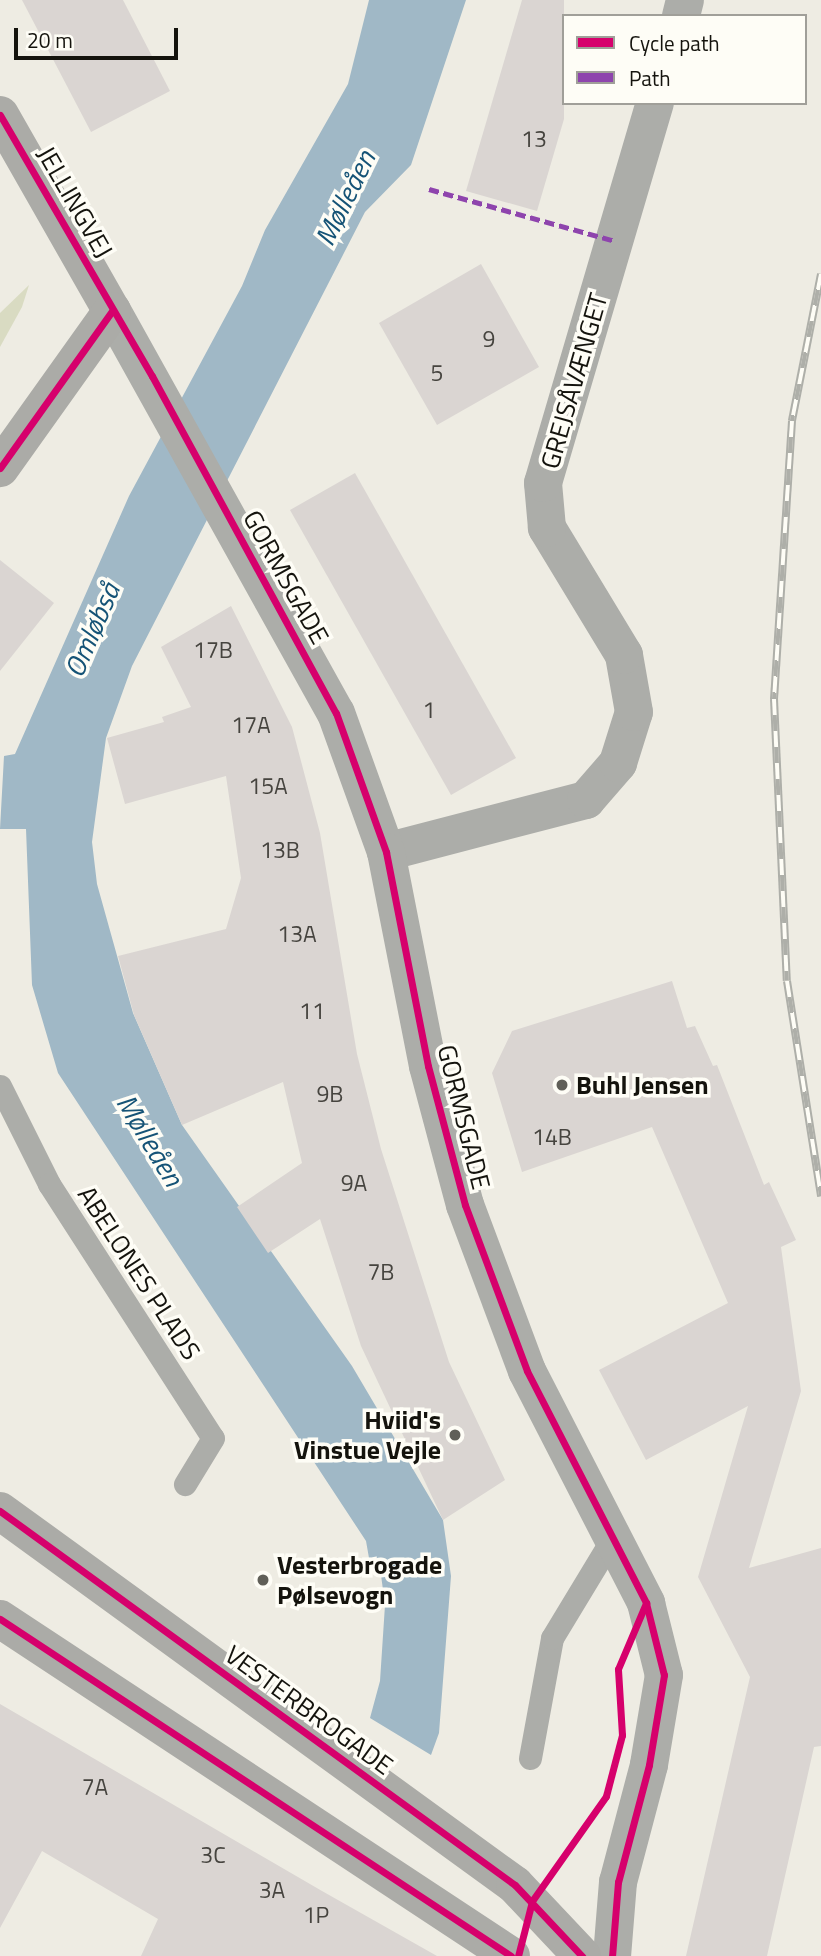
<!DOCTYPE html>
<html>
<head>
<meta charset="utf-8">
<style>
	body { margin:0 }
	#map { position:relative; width:821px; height:1956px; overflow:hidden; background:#eeece3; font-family:"Titillium Web",sans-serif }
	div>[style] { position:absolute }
	.green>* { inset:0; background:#d9dbc2 }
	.water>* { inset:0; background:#a0b8c6 }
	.building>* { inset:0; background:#dad5d2 }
	.service>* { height:23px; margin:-11.5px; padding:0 11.5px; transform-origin:11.5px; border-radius:11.5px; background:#acada9 }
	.minor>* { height:38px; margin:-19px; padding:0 19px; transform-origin:19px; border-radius:19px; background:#acada9 }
	.tertiary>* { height:38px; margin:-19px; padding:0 19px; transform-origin:19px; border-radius:19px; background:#acada9 }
	.secondary>* { height:38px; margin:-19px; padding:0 19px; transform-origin:19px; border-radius:19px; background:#ababa7 }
	.rail>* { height:8px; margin-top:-4px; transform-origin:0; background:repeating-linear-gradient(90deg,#fefdf6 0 16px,#aeafa9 0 32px); box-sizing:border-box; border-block:2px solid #aeafa9 }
	.quiet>* { height:5px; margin-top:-2.5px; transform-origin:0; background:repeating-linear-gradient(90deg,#8e44ad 0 10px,transparent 0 15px) }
	.cycleway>* { height:7px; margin:-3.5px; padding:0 3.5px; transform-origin:3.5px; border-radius:3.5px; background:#d6006c }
	.dots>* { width:19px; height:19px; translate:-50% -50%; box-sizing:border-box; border:4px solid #fefdf6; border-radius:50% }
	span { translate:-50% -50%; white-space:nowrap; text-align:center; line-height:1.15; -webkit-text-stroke:7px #fefdf6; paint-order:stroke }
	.number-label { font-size:23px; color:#46443f }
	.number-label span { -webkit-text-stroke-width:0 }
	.street-label { font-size:26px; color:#14130d }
	.poi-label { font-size:26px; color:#14130d; font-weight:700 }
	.left { translate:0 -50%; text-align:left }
	.right { translate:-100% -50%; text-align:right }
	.water-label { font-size:28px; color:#155376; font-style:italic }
	.legend { position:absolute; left:562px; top:14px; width:245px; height:91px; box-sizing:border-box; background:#fefdf6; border:2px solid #a09f99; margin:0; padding:9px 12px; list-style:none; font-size:21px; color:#14130d }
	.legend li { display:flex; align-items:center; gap:14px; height:35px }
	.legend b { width:35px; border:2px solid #a09f99 }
	.scale { position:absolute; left:14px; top:28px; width:164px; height:32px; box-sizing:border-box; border:4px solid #14130d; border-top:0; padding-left:9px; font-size:21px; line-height:24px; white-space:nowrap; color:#14130d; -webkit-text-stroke:5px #fefdf6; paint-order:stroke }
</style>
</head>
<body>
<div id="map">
	<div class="green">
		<div style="clip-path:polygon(29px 285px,22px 307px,0 347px,0 313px)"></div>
	</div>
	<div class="water">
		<div style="clip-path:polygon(369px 0,466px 0,411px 165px,365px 212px,132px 666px,106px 738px,92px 842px,97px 884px,133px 1013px,182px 1125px,352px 1366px,443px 1520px,451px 1576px,439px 1733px,431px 1755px,370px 1718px,380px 1681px,385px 1605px,381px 1575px,369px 1558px,366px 1541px,58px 1073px,32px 985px,26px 829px,0 829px,4px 756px,15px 754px,129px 496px,242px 286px,265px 230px,348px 84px)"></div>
	</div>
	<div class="building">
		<div style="clip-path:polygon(22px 0,123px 0,170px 91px,91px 132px)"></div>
		<div style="clip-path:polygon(522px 0,564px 0,564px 119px,537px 211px,466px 191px)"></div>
		<div style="clip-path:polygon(481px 264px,539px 367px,437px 425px,379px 323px)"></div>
		<div style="clip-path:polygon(355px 473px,516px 758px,451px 795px,290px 510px)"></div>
		<div style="clip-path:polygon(0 560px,54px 603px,0 671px)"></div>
		<div style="clip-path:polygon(231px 606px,292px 727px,320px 833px,357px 1054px,381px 1149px,449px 1362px,505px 1480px,443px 1520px,361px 1346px,320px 1219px,268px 1253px,237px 1207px,302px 1163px,283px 1082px,182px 1125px,134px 1015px,118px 956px,226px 929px,241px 878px,226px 776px,125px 804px,107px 738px,164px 722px,162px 717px,191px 707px,161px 647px)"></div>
		<div style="clip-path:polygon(672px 981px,687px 1028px,695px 1026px,713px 1066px,717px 1065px,764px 1185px,769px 1182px,796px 1240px,781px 1247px,801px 1391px,749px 1568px,821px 1548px,821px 1746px,814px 1747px,767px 1956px,686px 1956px,750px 1677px,698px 1577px,748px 1406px,646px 1460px,599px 1370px,728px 1303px,652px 1127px,522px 1172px,492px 1073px,512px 1031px)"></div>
		<div style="clip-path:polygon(0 1704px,322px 1891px,437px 1956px,141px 1956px,158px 1919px,42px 1851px,0 1928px)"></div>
	</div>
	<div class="service">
		<div style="left:0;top:1086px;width:110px;rotate:63.4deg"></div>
		<div style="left:49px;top:1184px;width:302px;rotate:57.2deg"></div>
		<div style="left:213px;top:1438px;width:54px;rotate:121.3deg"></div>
		<div style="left:530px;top:1758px;width:122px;rotate:-79.6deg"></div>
		<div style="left:552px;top:1638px;width:116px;rotate:-58.8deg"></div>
	</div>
	<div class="minor">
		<div style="left:681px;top:16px;width:16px;rotate:-76deg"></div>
		<div style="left:386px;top:852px;width:207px;rotate:-14.6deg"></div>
		<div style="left:586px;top:800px;width:49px;rotate:-49.1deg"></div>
		<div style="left:618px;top:763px;width:53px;rotate:-72.6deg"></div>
		<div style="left:634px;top:712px;width:58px;rotate:-100deg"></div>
		<div style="left:624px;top:655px;width:149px;rotate:-121.2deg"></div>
		<div style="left:547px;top:528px;width:45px;rotate:-95.1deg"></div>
		<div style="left:543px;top:483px;width:396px;rotate:-73.6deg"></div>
	</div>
	<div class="tertiary">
		<div style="left:112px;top:311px;width:460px;rotate:60.9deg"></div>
		<div style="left:336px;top:713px;width:148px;rotate:70.2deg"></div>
		<div style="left:386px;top:852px;width:218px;rotate:78.9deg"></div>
		<div style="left:428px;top:1066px;width:144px;rotate:75.1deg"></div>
		<div style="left:465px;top:1205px;width:177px;rotate:69.5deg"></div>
		<div style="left:527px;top:1371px;width:261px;rotate:62.8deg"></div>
		<div style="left:646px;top:1603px;width:74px;rotate:76deg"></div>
		<div style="left:664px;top:1675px;width:91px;rotate:99.5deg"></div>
		<div style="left:649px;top:1765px;width:121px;rotate:104.8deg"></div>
		<div style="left:618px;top:1882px;width:74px;rotate:94.6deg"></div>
	</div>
	<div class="secondary">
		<div style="left:0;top:115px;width:226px;rotate:60.3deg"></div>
		<div style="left:112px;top:311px;width:193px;rotate:125.5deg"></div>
		<div style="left:0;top:1511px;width:636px;rotate:35.99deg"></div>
		<div style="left:515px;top:1885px;width:98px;rotate:46.7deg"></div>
		<div style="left:0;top:1619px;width:612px;rotate:33.4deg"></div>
	</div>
	<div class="rail">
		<div style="left:821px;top:274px;width:150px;rotate:101.2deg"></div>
		<div style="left:792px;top:421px;width:279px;rotate:93.7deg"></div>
		<div style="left:774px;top:699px;width:282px;rotate:87.4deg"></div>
		<div style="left:787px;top:981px;width:218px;rotate:81deg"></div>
	</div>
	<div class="quiet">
		<div style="left:429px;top:189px;width:193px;rotate:15.6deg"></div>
	</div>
	<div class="cycleway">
		<div style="left:0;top:115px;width:302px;rotate:59.8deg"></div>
		<div style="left:152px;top:376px;width:384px;rotate:61.4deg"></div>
		<div style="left:336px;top:713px;width:148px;rotate:70.2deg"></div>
		<div style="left:386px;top:852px;width:218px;rotate:78.9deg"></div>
		<div style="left:428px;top:1066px;width:144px;rotate:75.1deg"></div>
		<div style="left:465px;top:1205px;width:177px;rotate:69.5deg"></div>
		<div style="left:527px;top:1371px;width:261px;rotate:62.8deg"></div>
		<div style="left:646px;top:1603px;width:74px;rotate:76deg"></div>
		<div style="left:664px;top:1675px;width:91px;rotate:99.5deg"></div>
		<div style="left:649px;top:1765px;width:121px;rotate:104.8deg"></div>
		<div style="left:618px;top:1882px;width:74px;rotate:94.6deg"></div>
		<div style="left:0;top:468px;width:193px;rotate:-54.5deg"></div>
		<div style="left:0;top:1511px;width:636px;rotate:35.99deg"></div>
		<div style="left:515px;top:1885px;width:98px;rotate:46.7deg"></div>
		<div style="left:0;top:1619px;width:612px;rotate:33.4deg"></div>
		<div style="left:518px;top:1956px;width:57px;rotate:-75.7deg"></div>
		<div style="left:532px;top:1901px;width:128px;rotate:-54.8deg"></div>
		<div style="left:606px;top:1796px;width:63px;rotate:-75.3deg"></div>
		<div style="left:622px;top:1735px;width:66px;rotate:-93.5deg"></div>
		<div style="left:618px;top:1669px;width:72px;rotate:-67deg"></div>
	</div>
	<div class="dots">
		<div style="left:562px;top:1085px;background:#605f58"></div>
		<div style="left:455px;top:1435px;background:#605f58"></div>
		<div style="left:263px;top:1580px;background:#605f58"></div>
	</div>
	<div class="number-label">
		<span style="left:534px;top:139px">13</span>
		<span style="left:489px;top:339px">9</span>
		<span style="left:437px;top:373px">5</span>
		<span style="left:213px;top:650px">17B</span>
		<span style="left:429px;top:710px">1</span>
		<span style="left:251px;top:725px">17A</span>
		<span style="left:268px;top:786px">15A</span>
		<span style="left:280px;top:850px">13B</span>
		<span style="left:297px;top:934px">13A</span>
		<span style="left:312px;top:1011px">11</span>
		<span style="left:330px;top:1094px">9B</span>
		<span style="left:552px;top:1137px">14B</span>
		<span style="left:354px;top:1183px">9A</span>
		<span style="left:381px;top:1272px">7B</span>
		<span style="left:95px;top:1787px">7A</span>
		<span style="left:213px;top:1855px">3C</span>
		<span style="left:272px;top:1890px">3A</span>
		<span style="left:316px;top:1915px">1P</span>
	</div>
	<div class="street-label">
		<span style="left:75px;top:202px;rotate:60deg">JELLINGVEJ</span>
		<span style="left:574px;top:381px;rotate:-74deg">GREJSÅVÆNGET</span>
		<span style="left:286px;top:577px;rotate:61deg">GORMSGADE</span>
		<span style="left:464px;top:1117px;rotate:76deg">GORMSGADE</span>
		<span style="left:139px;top:1273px;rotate:57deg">ABELONES PLADS</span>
		<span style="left:309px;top:1710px;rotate:36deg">VESTERBROGADE</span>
	</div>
	<div class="poi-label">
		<span class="left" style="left:576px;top:1085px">Buhl Jensen</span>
		<span class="right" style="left:441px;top:1435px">Hviid's<br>Vinstue Vejle</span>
		<span class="left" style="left:277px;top:1580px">Vesterbrogade<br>Pølsevogn</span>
	</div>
	<div class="water-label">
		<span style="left:345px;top:198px;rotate:-64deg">Mølleåen</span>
		<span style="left:92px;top:630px;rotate:-67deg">Omløbså</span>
		<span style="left:150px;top:1140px;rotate:59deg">Mølleåen</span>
	</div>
	<ul class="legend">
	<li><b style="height:9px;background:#d6006c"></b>Cycle path</li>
	<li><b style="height:9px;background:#8e44ad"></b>Path</li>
	</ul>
	<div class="scale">20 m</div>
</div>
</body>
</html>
